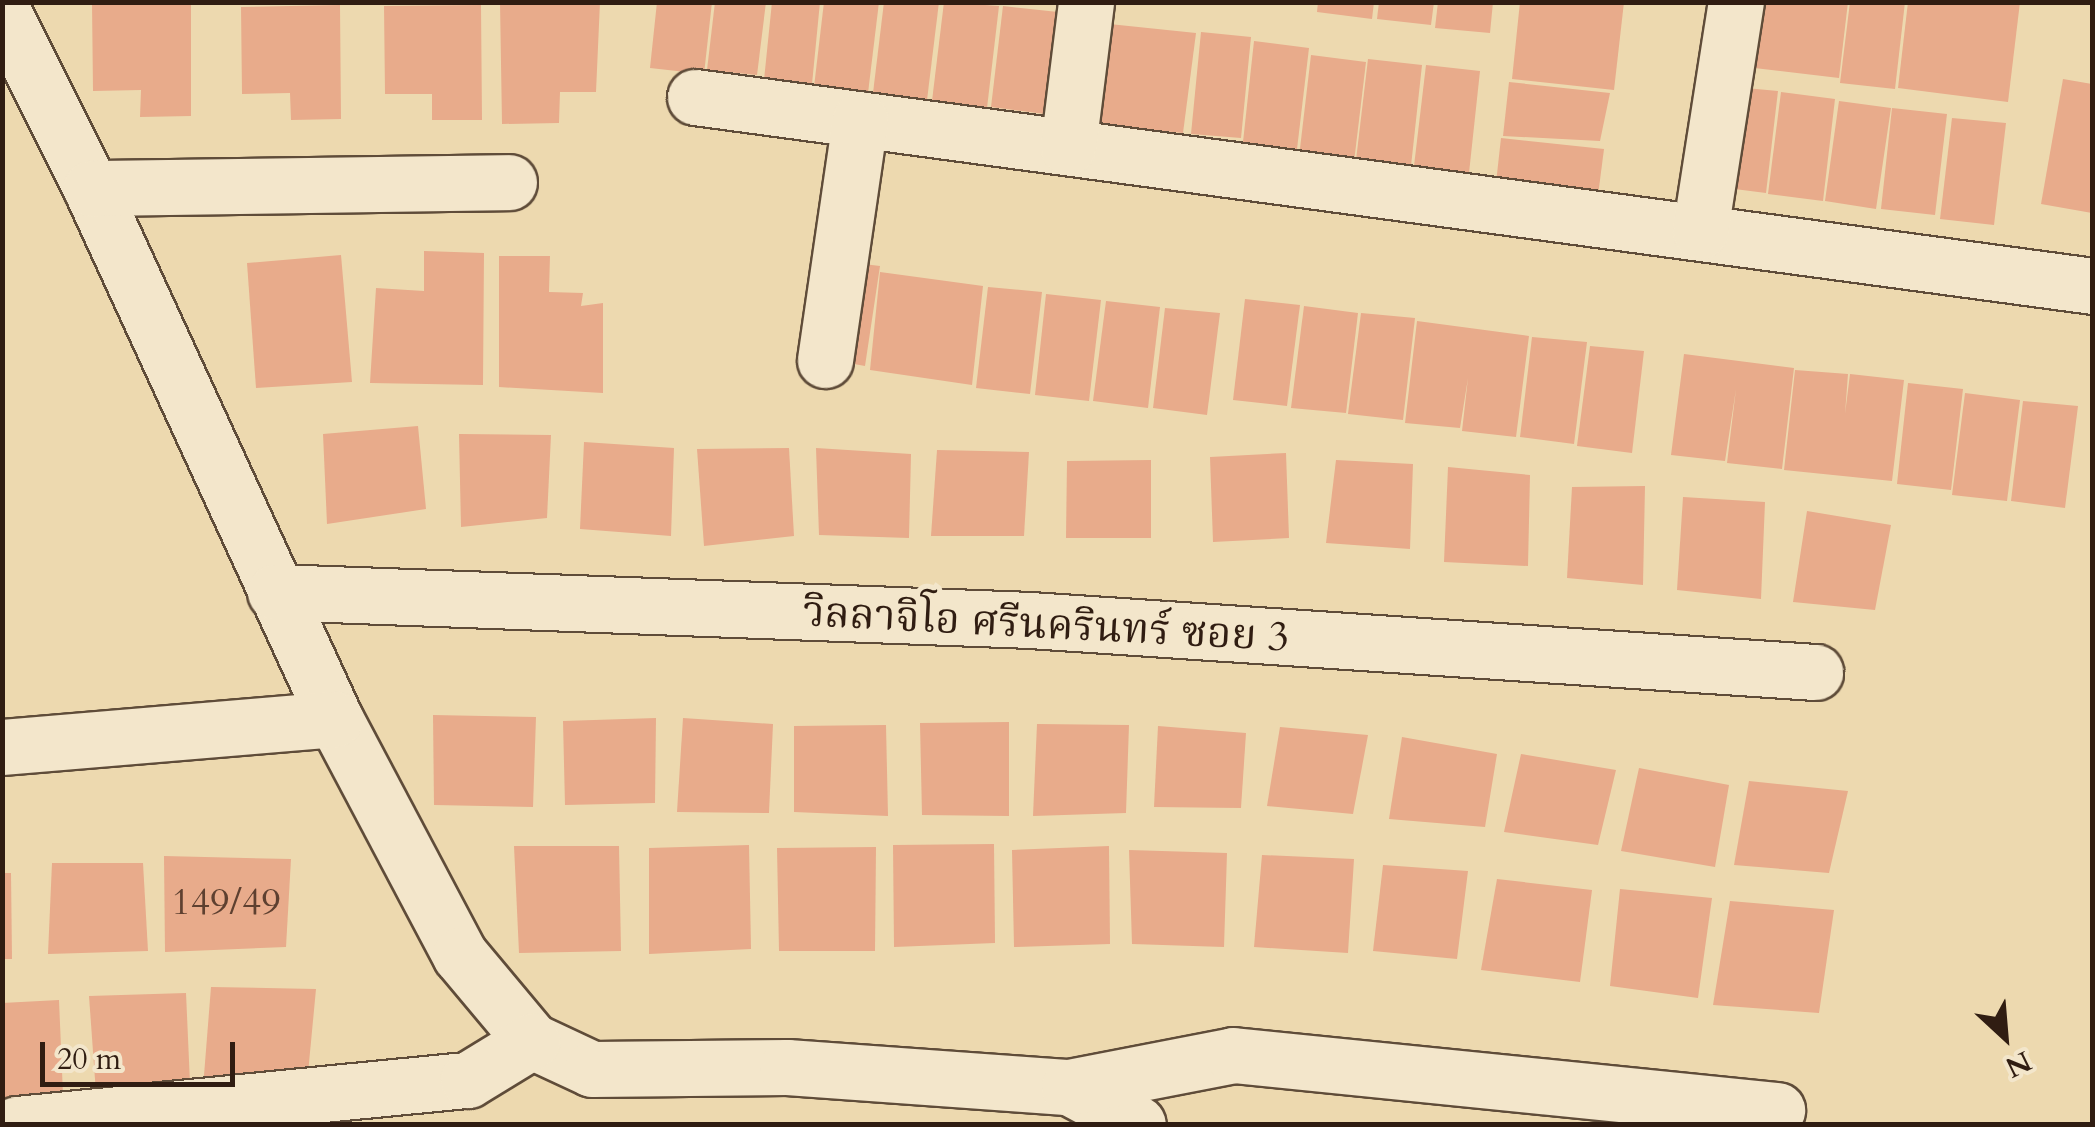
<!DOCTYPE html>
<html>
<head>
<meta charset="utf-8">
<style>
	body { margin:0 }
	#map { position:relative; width:2095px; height:1127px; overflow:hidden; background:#edd9af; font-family:Cardo,"Noto Serif Thai",serif }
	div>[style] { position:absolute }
	.building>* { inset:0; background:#e8ab8b }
	.roads { filter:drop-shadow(2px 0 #5f4c39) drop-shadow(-2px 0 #5f4c39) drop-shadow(0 2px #5f4c39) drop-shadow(0 -2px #5f4c39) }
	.minor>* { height:55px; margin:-27.5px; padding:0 27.5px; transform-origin:27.5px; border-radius:27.5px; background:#f3e6cb }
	span { translate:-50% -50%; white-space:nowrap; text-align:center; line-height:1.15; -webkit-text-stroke:10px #f3e6cb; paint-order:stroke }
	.number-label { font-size:38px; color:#5e4030 }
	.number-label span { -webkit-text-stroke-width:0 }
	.street-label { font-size:42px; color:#301d12 }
	.frame { position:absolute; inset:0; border:5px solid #301d12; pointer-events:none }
	.north { position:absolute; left:1955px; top:987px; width:100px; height:100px; -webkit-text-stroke:8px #f3e6cb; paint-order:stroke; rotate:154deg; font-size:28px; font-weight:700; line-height:40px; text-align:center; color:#301d12 }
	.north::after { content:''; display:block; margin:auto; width:35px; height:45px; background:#301d12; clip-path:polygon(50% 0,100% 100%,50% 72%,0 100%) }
	.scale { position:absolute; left:40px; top:1042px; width:195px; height:45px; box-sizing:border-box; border:5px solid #301d12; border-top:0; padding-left:12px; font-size:30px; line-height:35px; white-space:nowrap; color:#301d12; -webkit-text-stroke:8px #f3e6cb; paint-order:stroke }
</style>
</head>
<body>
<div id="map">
	<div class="building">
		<div style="clip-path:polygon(115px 2px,191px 2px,191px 116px,140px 117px,141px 90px,93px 91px,92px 3px)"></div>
		<div style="clip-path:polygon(500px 2px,600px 2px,596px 92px,560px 92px,559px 123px,502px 124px)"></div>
		<div style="clip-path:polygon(657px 2px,712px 2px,704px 74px,650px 68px)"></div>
		<div style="clip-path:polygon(715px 2px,766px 2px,757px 75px,707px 70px)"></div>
		<div style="clip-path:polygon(772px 2px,820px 2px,812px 84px,764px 80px)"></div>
		<div style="clip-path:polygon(824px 2px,879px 2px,868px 93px,814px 87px)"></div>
		<div style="clip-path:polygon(884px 2px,939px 2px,927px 100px,873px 93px)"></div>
		<div style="clip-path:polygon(944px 2px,999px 6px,987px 108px,932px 101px)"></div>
		<div style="clip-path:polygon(1318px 2px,1374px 2px,1372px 19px,1317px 12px)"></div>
		<div style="clip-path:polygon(1379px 2px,1434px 2px,1431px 25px,1377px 19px)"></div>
		<div style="clip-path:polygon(1438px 2px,1493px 2px,1490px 33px,1435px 28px)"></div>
		<div style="clip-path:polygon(1520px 2px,1624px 2px,1614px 90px,1512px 79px)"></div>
		<div style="clip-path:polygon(1736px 2px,1848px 2px,1839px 78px,1729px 65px)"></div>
		<div style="clip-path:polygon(1850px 2px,1905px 2px,1895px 89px,1840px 83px)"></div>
		<div style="clip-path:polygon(1908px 2px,2020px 2px,2008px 102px,1898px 88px)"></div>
		<div style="clip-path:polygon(340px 5px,341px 119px,291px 120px,290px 93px,242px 94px,241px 7px)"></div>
		<div style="clip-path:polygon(481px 5px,482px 120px,432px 120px,432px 94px,385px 94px,384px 6px)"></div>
		<div style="clip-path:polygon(1003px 6px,1058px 12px,1045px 114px,991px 107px)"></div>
		<div style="clip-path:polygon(1090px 22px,1196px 33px,1183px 133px,1078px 123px)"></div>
		<div style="clip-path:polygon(1201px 32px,1251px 37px,1241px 138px,1191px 134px)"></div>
		<div style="clip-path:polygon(1254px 41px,1309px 48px,1297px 149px,1243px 142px)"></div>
		<div style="clip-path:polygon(1311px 55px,1366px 62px,1354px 162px,1299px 157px)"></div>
		<div style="clip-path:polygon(1368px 59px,1422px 65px,1411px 166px,1356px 160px)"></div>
		<div style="clip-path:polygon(1426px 65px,1480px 71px,1469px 173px,1414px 166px)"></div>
		<div style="clip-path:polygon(2063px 79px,2092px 84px,2092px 213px,2041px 204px)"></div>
		<div style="clip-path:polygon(1509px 82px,1610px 93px,1600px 141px,1503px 136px)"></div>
		<div style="clip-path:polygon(1724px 86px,1778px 91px,1766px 193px,1711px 186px)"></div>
		<div style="clip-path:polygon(1781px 92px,1835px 99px,1823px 201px,1768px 194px)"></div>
		<div style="clip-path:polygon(1839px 101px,1891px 108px,1876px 209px,1825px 201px)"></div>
		<div style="clip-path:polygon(1892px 108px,1947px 114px,1935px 215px,1881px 209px)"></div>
		<div style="clip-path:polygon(1952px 118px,2006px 123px,1994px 225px,1940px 219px)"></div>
		<div style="clip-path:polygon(1501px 138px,1604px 149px,1597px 203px,1495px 192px)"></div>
		<div style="clip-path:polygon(424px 251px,484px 253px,483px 385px,370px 383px,376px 288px,424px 291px)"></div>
		<div style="clip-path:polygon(341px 255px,352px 382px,256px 388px,247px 263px)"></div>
		<div style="clip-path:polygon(499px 256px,550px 256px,549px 292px,583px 293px,581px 306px,603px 303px,603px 393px,499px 387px)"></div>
		<div style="clip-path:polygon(847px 262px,880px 266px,865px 366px,832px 360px)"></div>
		<div style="clip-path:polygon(880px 272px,983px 286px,972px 385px,870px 370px)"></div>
		<div style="clip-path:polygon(988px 287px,1042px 292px,1030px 394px,976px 388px)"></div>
		<div style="clip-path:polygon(1046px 294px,1101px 300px,1089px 401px,1035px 395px)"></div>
		<div style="clip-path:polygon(1245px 299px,1300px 305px,1287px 406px,1233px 400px)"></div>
		<div style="clip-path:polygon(1106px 301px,1160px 307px,1148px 408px,1093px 401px)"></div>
		<div style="clip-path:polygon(1304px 306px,1358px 313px,1346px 413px,1291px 408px)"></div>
		<div style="clip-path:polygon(1165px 308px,1220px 313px,1207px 415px,1153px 408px)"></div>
		<div style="clip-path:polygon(1361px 313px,1415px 318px,1403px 420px,1348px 414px)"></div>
		<div style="clip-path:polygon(1417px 321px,1529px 336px,1516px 437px,1462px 431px,1468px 378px,1460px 428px,1405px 423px)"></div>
		<div style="clip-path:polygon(1532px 337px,1587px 342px,1574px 444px,1520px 437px)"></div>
		<div style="clip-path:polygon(1590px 346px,1644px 351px,1632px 453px,1577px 446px)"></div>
		<div style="clip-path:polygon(1684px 354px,1794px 368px,1782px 469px,1727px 463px,1736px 389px,1725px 461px,1671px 455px)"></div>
		<div style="clip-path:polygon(1795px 370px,1848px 374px,1845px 414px,1850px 374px,1904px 380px,1892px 481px,1784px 470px)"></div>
		<div style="clip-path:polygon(1908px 383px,1963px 389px,1951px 490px,1897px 484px)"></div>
		<div style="clip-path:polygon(1965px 393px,2020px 400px,2007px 501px,1952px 495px)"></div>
		<div style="clip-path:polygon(2023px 401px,2078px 406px,2065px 508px,2011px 501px)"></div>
		<div style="clip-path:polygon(418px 426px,426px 509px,327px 524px,323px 434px)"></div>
		<div style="clip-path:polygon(459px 434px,551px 435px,547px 518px,461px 527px)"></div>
		<div style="clip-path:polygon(584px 442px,674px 448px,671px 536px,580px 529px)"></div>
		<div style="clip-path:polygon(789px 448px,794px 536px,704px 546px,697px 449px)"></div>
		<div style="clip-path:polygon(816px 448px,911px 454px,909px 538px,819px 535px)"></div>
		<div style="clip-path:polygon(937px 450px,1029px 452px,1024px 536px,931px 536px)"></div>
		<div style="clip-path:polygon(1286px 453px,1289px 538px,1213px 542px,1210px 457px)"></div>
		<div style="clip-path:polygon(1151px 460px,1151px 538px,1066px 538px,1067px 461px)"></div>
		<div style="clip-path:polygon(1336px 460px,1413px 464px,1410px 549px,1326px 543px)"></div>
		<div style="clip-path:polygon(1448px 467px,1530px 475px,1528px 566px,1444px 562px)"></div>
		<div style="clip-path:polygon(1645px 486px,1643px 585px,1567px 578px,1572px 487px)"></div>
		<div style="clip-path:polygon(1683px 497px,1765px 502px,1761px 599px,1677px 590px)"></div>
		<div style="clip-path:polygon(1807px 511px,1891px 525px,1875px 610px,1793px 602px)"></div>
		<div style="clip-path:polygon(433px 715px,536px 717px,533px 807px,434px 805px)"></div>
		<div style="clip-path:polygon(656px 718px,655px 803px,565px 805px,563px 721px)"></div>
		<div style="clip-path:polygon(683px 718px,773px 724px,769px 813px,677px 812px)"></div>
		<div style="clip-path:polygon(1009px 722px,1009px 816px,922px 815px,920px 723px)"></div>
		<div style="clip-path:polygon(1037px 724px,1129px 725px,1126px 813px,1033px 816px)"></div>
		<div style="clip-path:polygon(886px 725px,888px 816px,794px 812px,794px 726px)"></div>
		<div style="clip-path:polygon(1158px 726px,1246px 733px,1241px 808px,1154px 807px)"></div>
		<div style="clip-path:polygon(1280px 727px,1368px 735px,1353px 814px,1267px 806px)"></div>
		<div style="clip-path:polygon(1402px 737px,1497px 754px,1485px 827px,1389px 819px)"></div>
		<div style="clip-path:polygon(1521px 754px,1616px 770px,1598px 845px,1504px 832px)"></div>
		<div style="clip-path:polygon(1639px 768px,1729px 785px,1715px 867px,1621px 851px)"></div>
		<div style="clip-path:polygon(1749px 781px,1848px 791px,1829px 873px,1734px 865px)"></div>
		<div style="clip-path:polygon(994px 844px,995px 943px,894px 947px,893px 845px)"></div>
		<div style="clip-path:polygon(749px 845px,751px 949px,649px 954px,649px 848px)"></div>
		<div style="clip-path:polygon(514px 846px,619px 846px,621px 951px,519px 953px)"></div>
		<div style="clip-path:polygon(1109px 846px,1110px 944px,1014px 947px,1012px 850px)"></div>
		<div style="clip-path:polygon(876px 847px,875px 951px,779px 951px,777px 848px)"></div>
		<div style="clip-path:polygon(1129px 850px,1227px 853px,1224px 947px,1132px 944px)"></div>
		<div style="clip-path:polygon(1262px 855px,1354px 859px,1348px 953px,1254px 947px)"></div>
		<div style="clip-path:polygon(164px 856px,291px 859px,286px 947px,165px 952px)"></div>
		<div style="clip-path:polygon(52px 863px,143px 863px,148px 951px,48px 954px)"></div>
		<div style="clip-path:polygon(1383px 865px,1468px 871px,1457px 959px,1373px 951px)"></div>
		<div style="clip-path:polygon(2px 873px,11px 873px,12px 959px,2px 959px)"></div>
		<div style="clip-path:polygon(1497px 879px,1592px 890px,1580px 982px,1481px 970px)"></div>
		<div style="clip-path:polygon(1620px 889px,1712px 898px,1698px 998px,1610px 986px)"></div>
		<div style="clip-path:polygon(1730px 901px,1834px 910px,1819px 1013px,1713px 1005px)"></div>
		<div style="clip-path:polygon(211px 987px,316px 989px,307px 1084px,203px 1088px)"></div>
		<div style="clip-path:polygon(186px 993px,190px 1083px,96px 1093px,89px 996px)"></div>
		<div style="clip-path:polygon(59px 1000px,63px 1095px,2px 1101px,2px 1003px)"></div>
	</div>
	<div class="roads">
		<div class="minor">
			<div style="left:2px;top:10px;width:199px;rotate:63.4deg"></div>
			<div style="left:91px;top:188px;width:584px;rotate:65.32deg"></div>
			<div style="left:335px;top:719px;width:267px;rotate:62.1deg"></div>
			<div style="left:460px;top:955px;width:112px;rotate:50.1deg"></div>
			<div style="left:532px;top:1041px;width:66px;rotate:25deg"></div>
			<div style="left:592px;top:1069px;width:195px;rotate:-0.6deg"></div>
			<div style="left:787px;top:1067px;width:283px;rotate:4.1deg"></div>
			<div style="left:1069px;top:1087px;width:78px;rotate:28.2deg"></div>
			<div style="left:695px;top:97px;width:1410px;rotate:7.7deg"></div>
			<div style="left:1068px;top:147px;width:146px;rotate:-82.9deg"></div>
			<div style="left:91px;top:188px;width:418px;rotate:-0.8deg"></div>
			<div style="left:1700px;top:231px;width:232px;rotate:-81.1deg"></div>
			<div style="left:825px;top:360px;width:243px;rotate:-81.7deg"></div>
			<div style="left:275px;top:592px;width:756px;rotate:2.12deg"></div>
			<div style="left:1030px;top:620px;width:787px;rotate:3.79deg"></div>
			<div style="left:2px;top:747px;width:334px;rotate:-4.8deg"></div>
			<div style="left:1069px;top:1087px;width:167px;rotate:-11deg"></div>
			<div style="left:1233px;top:1055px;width:547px;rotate:5.77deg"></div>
			<div style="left:17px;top:1124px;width:453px;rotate:-5.6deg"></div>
			<div style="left:468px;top:1080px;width:75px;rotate:-31.4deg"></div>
		</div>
	</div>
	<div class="number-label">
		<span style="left:226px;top:903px">149/49</span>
	</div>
	<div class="street-label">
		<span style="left:1046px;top:625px;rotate:3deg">วิลลาจิโอ ศรีนครินทร์ ซอย 3</span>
	</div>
	<div class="frame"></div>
	<div class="north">N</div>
	<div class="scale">20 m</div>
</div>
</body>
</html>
